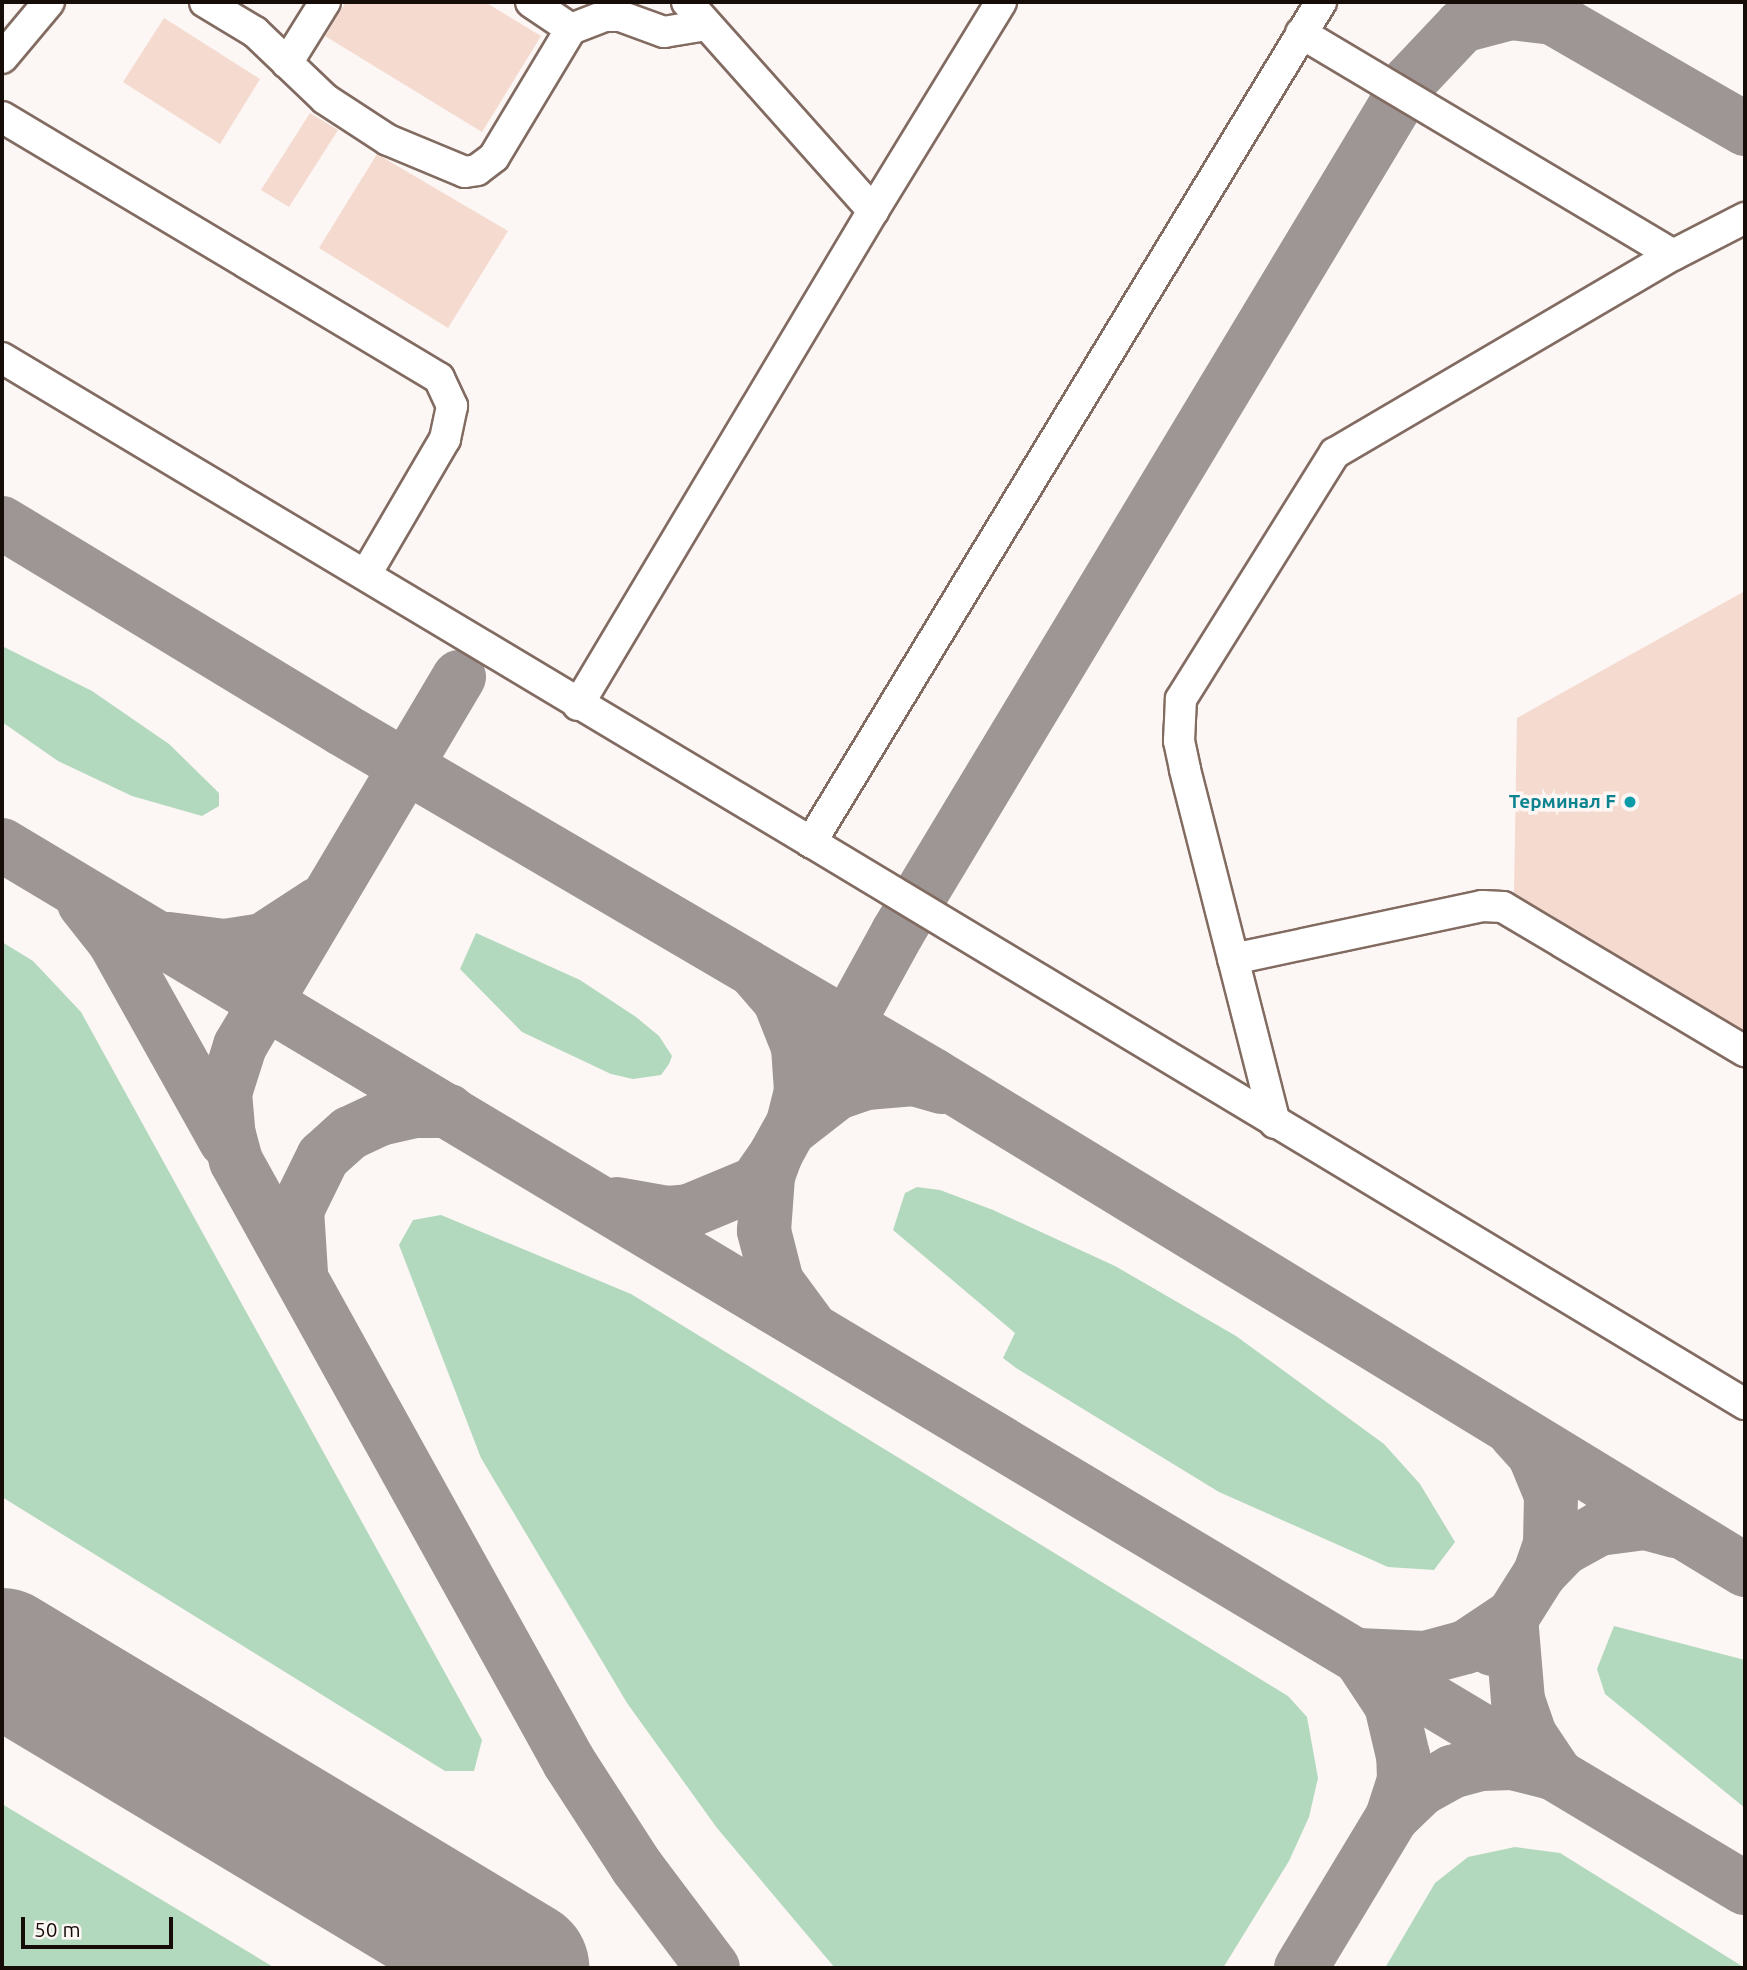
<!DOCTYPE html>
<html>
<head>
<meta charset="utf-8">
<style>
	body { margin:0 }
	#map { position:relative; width:1747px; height:1970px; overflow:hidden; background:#fcf6f4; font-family:Ubuntu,sans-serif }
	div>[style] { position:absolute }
	.green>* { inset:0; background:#b2d9bd }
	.taxiway>* { height:54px; margin:-27px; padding:0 27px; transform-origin:27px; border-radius:27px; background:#9e9694 }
	.runway>* { height:136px; margin:-68px; padding:0 68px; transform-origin:68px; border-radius:68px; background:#9e9694 }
	.building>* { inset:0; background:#f5dacf }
	.roads { filter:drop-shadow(2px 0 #826b61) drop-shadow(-2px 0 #826b61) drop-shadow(0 2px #826b61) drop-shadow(0 -2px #826b61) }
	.minor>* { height:30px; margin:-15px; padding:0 15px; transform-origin:15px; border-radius:15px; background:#fff }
	.dots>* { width:19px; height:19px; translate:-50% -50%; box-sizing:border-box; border:4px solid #fcf6f4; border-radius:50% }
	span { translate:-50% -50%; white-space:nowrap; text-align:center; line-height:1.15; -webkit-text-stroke:7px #fcf6f4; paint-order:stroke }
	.culture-label { font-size:19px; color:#0d838f; font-weight:700 }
	.right { translate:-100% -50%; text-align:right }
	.frame { position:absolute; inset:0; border:4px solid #160d09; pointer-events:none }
	.scale { position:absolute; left:21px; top:1917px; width:152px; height:32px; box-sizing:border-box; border:4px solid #160d09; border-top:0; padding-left:9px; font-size:21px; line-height:24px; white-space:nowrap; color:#160d09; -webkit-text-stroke:5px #fcf6f4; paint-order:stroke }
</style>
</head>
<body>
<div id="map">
	<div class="green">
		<div style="clip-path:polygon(2px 646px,92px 691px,169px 744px,219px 793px,219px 806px,202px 816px,132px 796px,58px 761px,2px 722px)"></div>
		<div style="clip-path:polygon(476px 933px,580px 980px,636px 1017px,659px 1036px,672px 1056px,669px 1064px,661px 1075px,633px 1079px,611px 1074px,522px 1032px,460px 969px)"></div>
		<div style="clip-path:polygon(2px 942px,33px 961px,81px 1012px,482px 1740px,474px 1771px,445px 1771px,2px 1497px)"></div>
		<div style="clip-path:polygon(917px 1187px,940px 1190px,993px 1210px,1115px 1266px,1236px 1336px,1384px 1444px,1420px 1484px,1455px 1542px,1434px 1570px,1388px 1567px,1219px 1492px,1016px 1368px,1003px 1358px,1015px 1333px,893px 1230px,905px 1193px)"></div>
		<div style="clip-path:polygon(441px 1215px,631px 1294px,1288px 1696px,1307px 1717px,1318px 1778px,1309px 1817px,1289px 1861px,1223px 1968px,835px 1968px,717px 1828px,627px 1703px,481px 1458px,399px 1245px,413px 1220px)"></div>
		<div style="clip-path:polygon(1614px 1626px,1745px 1660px,1745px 1808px,1605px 1694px,1597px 1669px)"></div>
		<div style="clip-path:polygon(2px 1804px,275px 1968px,2px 1968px)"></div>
		<div style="clip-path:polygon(1515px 1847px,1560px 1853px,1745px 1968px,1385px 1968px,1435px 1883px,1468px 1857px)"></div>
	</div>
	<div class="taxiway">
		<div style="left:2px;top:523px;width:398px;rotate:31.2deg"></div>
		<div style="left:342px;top:729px;width:685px;rotate:30.35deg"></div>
		<div style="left:933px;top:1075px;width:951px;rotate:31.37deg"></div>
		<div style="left:459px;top:677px;width:429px;rotate:120.7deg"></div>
		<div style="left:240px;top:1046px;width:49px;rotate:107.7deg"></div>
		<div style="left:225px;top:1093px;width:38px;rotate:85deg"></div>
		<div style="left:228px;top:1131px;width:31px;rotate:75deg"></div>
		<div style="left:236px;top:1161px;width:687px;rotate:61.01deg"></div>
		<div style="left:569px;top:1762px;width:125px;rotate:57.1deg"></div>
		<div style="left:637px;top:1867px;width:126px;rotate:53deg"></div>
		<div style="left:2px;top:845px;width:2031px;rotate:30.9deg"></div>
		<div style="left:84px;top:903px;width:48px;rotate:51.7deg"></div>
		<div style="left:114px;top:941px;width:229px;rotate:60.8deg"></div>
		<div style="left:169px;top:939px;width:56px;rotate:7.1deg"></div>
		<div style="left:225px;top:946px;width:38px;rotate:-9deg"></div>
		<div style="left:263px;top:940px;width:66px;rotate:-33.2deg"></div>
		<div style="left:756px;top:973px;width:35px;rotate:49deg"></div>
		<div style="left:779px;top:999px;width:52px;rotate:68.4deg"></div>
		<div style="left:798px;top:1047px;width:44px;rotate:86.1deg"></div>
		<div style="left:801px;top:1091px;width:38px;rotate:104deg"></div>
		<div style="left:792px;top:1128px;width:57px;rotate:-37.9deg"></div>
		<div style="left:837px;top:1093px;width:31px;rotate:-19deg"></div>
		<div style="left:866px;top:1083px;width:48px;rotate:-4.8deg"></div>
		<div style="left:914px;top:1079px;width:29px;rotate:16deg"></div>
		<div style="left:617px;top:1204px;width:52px;rotate:10deg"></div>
		<div style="left:668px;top:1213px;width:21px;rotate:-5deg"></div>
		<div style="left:689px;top:1211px;width:73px;rotate:-22.7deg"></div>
		<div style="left:756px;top:1183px;width:35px;rotate:-55deg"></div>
		<div style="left:301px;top:1273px;width:63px;rotate:-93.6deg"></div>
		<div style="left:297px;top:1210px;width:59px;rotate:-63.9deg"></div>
		<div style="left:323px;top:1157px;width:36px;rotate:-42deg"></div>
		<div style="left:350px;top:1133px;width:33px;rotate:-25deg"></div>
		<div style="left:380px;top:1119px;width:36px;rotate:-13deg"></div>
		<div style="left:415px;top:1111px;width:34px"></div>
		<div style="left:808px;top:1324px;width:52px;rotate:-126.4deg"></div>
		<div style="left:777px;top:1282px;width:53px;rotate:-104.3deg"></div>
		<div style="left:764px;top:1231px;width:55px;rotate:-85.8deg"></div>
		<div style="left:768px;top:1176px;width:23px;rotate:-70deg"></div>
		<div style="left:776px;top:1154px;width:253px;rotate:-61.2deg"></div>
		<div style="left:898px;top:932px;width:993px;rotate:-58.97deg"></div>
		<div style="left:1410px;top:81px;width:76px;rotate:-46.6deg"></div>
		<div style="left:1462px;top:26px;width:51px;rotate:-14.9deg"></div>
		<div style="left:1511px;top:13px;width:42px;rotate:6.8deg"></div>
		<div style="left:1553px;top:18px;width:222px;rotate:30deg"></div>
		<div style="left:1515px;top:1433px;width:28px;rotate:48deg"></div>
		<div style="left:1534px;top:1454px;width:44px;rotate:67.5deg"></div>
		<div style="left:1551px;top:1495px;width:49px;rotate:91.2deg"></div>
		<div style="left:1550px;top:1544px;width:31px;rotate:109deg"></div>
		<div style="left:1540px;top:1573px;width:33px;rotate:-46deg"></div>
		<div style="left:1563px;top:1549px;width:41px;rotate:-29.1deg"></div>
		<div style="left:1599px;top:1529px;width:46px;rotate:-7.4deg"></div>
		<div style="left:1645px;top:1523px;width:31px;rotate:15deg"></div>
		<div style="left:1511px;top:1617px;width:83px;rotate:85.2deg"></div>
		<div style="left:1518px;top:1700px;width:37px;rotate:71deg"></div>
		<div style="left:1530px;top:1735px;width:47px;rotate:56.3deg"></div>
		<div style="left:1556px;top:1774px;width:45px;rotate:-166deg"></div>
		<div style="left:1512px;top:1763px;width:31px;rotate:178deg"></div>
		<div style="left:1481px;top:1764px;width:30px;rotate:165deg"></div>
		<div style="left:1452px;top:1772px;width:35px;rotate:151deg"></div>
		<div style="left:1421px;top:1789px;width:40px;rotate:136deg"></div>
		<div style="left:1392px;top:1817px;width:40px;rotate:-72deg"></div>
		<div style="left:1404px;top:1779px;width:23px;rotate:-92deg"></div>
		<div style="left:1403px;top:1756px;width:52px;rotate:-103.2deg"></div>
		<div style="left:1391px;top:1705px;width:60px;rotate:-123.4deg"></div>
		<div style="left:1358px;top:1655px;width:67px;rotate:2.6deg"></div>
		<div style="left:1425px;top:1658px;width:42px;rotate:-15deg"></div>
		<div style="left:1466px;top:1647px;width:54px;rotate:-33.7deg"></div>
		<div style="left:1492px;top:1649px;width:90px;rotate:-57.7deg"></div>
		<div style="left:2px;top:1652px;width:23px;rotate:40deg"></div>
		<div style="left:1301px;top:1968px;width:213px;rotate:-58.9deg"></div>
	</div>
	<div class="runway">
		<div style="left:2px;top:1656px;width:606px;rotate:31.01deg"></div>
	</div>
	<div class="building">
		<div style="clip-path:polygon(346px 2px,485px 2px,541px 36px,482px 132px,325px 36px)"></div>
		<div style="clip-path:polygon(164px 18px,260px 79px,220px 144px,123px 82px)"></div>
		<div style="clip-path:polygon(310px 113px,338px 130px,289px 207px,261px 190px)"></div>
		<div style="clip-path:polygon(377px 154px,508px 231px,448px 328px,319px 248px)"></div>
		<div style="clip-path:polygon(1745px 591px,1745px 1031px,1514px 893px,1517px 718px)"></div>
	</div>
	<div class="roads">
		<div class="minor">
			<div style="left:205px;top:2px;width:58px;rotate:31deg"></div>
			<div style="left:255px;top:32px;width:97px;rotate:43.7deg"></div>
			<div style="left:325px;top:99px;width:75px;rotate:33.1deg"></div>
			<div style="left:388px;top:140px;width:83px;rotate:22.6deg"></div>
			<div style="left:465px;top:172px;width:12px;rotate:-9deg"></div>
			<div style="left:477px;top:170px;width:21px;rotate:-37deg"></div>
			<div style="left:494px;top:157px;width:149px;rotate:-59deg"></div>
			<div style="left:571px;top:29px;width:36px;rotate:-21deg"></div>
			<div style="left:605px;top:16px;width:15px"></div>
			<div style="left:620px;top:16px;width:47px;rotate:20deg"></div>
			<div style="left:664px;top:32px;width:43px;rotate:-9.5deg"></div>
			<div style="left:531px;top:2px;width:48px;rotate:34deg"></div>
			<div style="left:687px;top:2px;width:280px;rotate:48.3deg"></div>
			<div style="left:873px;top:211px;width:245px;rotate:-58.5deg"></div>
			<div style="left:1321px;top:2px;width:983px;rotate:121.26deg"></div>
			<div style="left:811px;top:842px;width:1090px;rotate:31.04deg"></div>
			<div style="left:1301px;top:33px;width:433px;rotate:30.8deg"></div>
			<div style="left:2px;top:58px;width:73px;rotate:-50deg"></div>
			<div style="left:287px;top:63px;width:72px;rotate:-58.1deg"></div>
			<div style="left:2px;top:117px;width:509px;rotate:30.85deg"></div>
			<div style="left:439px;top:378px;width:31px;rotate:65deg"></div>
			<div style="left:452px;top:406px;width:34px;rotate:102deg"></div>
			<div style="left:445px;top:439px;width:156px;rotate:120.3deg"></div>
			<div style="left:2px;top:358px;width:943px;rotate:30.89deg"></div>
			<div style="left:578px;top:705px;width:575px;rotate:-59.16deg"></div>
			<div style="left:1233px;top:959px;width:255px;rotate:-12deg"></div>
			<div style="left:1482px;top:906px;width:21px;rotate:3deg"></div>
			<div style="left:1503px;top:907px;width:282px;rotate:30.8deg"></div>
			<div style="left:1275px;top:1123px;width:365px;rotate:-104.3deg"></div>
			<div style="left:1185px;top:769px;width:29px;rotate:-102deg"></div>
			<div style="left:1179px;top:741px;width:42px;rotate:-87.3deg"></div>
			<div style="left:1181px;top:699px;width:290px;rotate:-58deg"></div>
			<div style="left:1335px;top:453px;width:392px;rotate:-30.4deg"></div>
			<div style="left:1673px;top:255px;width:81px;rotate:-27.2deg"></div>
		</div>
	</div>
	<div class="dots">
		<div style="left:1630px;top:802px;background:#0f9aa8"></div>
	</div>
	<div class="culture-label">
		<span class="right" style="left:1616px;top:802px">Терминал F</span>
	</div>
	<div class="frame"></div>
	<div class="scale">50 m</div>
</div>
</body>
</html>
